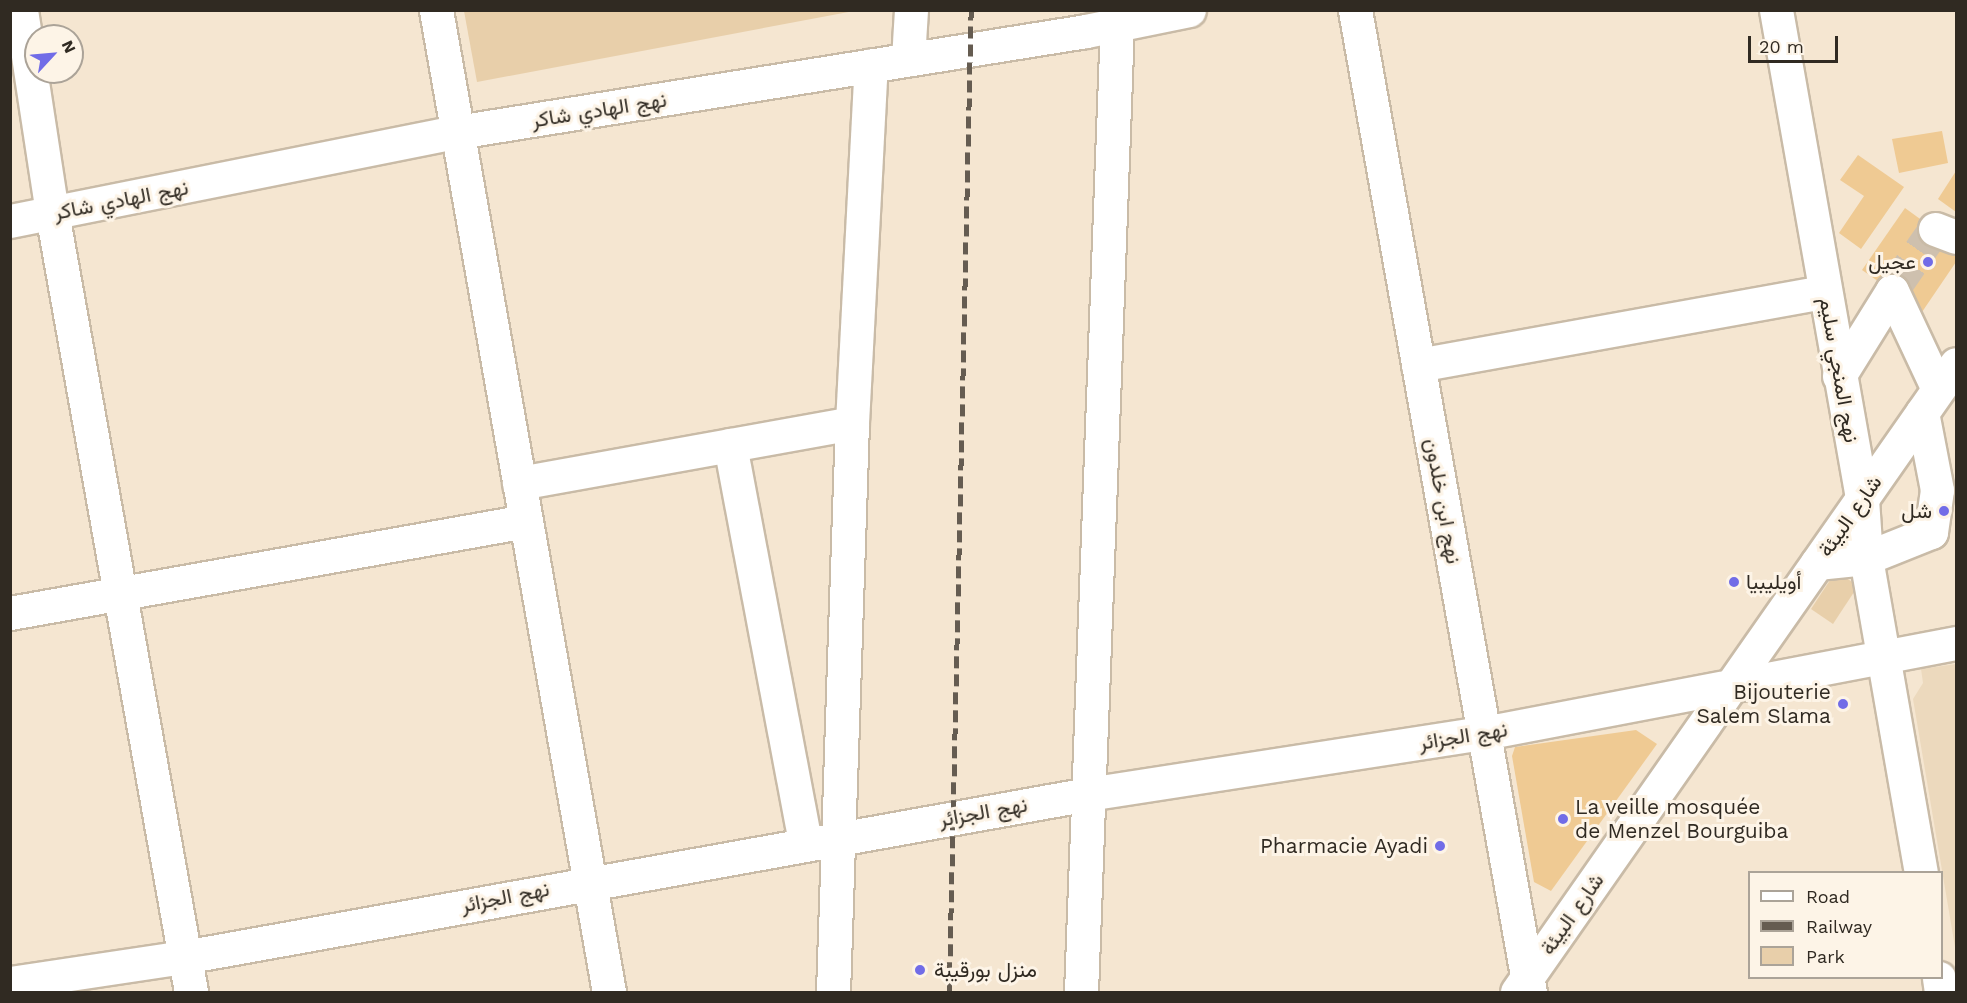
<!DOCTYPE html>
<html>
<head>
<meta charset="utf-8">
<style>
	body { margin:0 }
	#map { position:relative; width:1967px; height:1003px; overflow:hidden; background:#f5e6d1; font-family:"Work Sans",Vazirmatn,sans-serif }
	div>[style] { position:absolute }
	.built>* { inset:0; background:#ecd9bd }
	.green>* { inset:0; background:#e8cfaa }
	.building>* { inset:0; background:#efca93 }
	.minor-tunnel>* { height:33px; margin-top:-16.5px; transform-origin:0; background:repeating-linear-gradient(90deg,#cec0ae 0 33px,transparent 0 49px) }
	.roads { filter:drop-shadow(2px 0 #c9bba7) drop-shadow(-2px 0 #c9bba7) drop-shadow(0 2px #c9bba7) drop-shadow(0 -2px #c9bba7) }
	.minor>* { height:33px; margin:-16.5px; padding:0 16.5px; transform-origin:16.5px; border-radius:16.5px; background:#fff }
	.major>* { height:33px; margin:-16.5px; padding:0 16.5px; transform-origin:16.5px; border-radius:16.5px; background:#fff }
	.rail>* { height:4.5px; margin-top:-2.25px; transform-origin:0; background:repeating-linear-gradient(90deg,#655c51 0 12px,transparent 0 18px) }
	.dots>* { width:16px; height:16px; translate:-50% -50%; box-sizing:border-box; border:3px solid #fdf4e7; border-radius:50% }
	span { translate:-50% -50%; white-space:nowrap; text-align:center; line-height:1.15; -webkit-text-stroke:6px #fdf4e7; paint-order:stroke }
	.street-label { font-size:21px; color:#302a22 }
	.poi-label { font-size:21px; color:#302a22 }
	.right { translate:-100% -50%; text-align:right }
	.left { translate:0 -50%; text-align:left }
	.frame { position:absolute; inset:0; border:12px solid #302a22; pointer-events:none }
	.legend { position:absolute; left:1748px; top:871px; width:195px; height:108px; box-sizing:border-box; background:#fdf4e7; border:2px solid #aba398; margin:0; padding:8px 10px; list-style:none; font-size:18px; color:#302a22 }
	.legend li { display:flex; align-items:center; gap:12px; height:30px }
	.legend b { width:30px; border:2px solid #aba398 }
	.north { position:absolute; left:24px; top:24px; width:60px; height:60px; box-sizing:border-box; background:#fdf4e7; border:2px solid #aba398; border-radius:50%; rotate:64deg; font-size:16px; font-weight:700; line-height:24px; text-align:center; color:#302a22 }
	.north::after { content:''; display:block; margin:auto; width:21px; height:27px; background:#716ce7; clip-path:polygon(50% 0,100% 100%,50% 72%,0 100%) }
	.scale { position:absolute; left:1748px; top:36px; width:90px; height:27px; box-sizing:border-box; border:3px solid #302a22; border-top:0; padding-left:8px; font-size:18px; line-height:21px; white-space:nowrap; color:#302a22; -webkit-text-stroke:4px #fdf4e7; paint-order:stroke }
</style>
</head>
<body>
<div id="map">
	<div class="built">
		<div style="clip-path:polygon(1956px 664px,1956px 953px,1913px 699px,1923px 683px,1921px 669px)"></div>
	</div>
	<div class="green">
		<div style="clip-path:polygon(464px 11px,464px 10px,854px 11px,477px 82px)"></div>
		<div style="clip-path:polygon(1836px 571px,1858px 586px,1833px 624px,1811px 609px)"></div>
	</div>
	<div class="building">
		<div style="clip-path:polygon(1942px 131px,1948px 163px,1899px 173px,1892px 139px)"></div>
		<div style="clip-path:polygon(1858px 155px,1904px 187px,1861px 249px,1839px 233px,1864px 196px,1840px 180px)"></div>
		<div style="clip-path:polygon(1956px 171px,1956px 212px,1938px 199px)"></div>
		<div style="clip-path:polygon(1905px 208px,1956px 245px,1956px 262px,1922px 312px,1862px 270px)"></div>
		<div style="clip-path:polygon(1636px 730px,1657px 744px,1551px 891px,1534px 882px,1512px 756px,1515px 747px)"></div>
	</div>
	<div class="minor-tunnel">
		<div style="left:1892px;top:291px;width:75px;rotate:-55.3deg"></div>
	</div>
	<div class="roads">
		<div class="minor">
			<div style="left:21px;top:10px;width:205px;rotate:81.3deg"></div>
			<div style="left:52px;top:213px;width:791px;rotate:79.88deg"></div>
			<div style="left:436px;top:10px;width:997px;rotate:80.01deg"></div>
			<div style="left:1355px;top:10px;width:997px;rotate:79.9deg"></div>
			<div style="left:1776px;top:10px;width:497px;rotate:80deg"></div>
			<div style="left:1862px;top:499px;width:59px;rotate:86.1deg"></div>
			<div style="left:1866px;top:558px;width:319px;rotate:80.1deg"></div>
			<div style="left:908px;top:59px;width:49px;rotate:-86.5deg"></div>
			<div style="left:10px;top:221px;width:456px;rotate:-11.3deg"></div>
			<div style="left:457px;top:132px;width:637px;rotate:-9.12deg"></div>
			<div style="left:1086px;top:31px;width:105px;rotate:-11.5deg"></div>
			<div style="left:1935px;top:229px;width:22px;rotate:21deg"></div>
			<div style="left:1892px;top:291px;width:108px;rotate:64.9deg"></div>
			<div style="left:1418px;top:365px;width:413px;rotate:-10.2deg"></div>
			<div style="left:1839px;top:376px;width:100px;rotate:-58.1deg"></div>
			<div style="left:730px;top:445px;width:405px;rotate:79.3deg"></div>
			<div style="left:519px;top:483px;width:338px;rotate:-10.2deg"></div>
			<div style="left:1817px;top:563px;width:49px;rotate:-5.8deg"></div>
			<div style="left:1866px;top:558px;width:70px;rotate:-21.8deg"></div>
			<div style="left:1931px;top:532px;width:42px;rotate:-81.9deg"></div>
			<div style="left:1937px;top:490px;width:79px;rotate:-100.9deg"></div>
			<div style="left:10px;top:613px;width:524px;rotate:-10.11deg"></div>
			<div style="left:1939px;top:978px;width:14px;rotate:82deg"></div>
			<div style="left:10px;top:983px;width:176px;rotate:-8.5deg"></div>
			<div style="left:184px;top:957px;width:919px;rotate:-10.22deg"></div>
			<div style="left:1088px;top:794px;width:401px;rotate:-8.8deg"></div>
			<div style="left:1484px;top:733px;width:481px;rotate:-10.8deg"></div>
			<div style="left:833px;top:992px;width:569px;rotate:-88.09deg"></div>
			<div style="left:852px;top:423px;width:358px;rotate:-87deg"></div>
			<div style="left:1081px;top:992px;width:968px;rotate:-87.87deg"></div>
		</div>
		<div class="major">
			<div style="left:1517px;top:992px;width:766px;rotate:-55.04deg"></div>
		</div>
	</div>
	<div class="rail">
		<div style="left:949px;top:992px;width:982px;rotate:-88.72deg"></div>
	</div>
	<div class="dots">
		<div style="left:1928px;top:262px;background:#716ce7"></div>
		<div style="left:1944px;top:511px;background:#716ce7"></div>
		<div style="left:1734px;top:582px;background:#716ce7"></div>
		<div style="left:1843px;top:704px;background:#716ce7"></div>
		<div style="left:1563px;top:819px;background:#716ce7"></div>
		<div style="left:1440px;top:846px;background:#716ce7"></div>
		<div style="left:920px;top:970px;background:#716ce7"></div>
	</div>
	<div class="street-label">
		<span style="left:599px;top:110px;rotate:-9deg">نهج الهادي شاكر</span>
		<span style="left:121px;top:200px;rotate:-11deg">نهج الهادي شاكر</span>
		<span style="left:1839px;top:370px;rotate:80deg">نهج المنجي سليم</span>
		<span style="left:1443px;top:501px;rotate:80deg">نهج ابن خلدون</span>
		<span style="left:1850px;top:516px;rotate:-55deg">شارع البيئة</span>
		<span style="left:1463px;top:736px;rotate:-9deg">نهج الجزائر</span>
		<span style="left:983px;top:812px;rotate:-10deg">نهج الجزائر</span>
		<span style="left:505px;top:897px;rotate:-11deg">نهج الجزائر</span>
		<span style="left:1572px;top:914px;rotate:-55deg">شارع البيئة</span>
	</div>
	<div class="poi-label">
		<span class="right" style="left:1916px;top:262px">عجيل</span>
		<span class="right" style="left:1932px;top:511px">شل</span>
		<span class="left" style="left:1746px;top:582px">أويليبيا</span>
		<span class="right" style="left:1831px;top:704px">Bijouterie<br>Salem Slama</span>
		<span class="left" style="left:1575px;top:819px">La veille mosquée<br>de Menzel Bourguiba</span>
		<span class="right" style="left:1428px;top:846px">Pharmacie Ayadi</span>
		<span class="left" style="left:934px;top:970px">منزل بورقيبة</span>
	</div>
	<div class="frame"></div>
	<ul class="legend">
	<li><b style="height:8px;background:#fff"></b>Road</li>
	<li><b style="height:8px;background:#655c51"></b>Railway</li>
	<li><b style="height:16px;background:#e8cfaa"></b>Park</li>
	</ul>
	<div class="north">N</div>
	<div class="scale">20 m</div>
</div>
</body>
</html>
